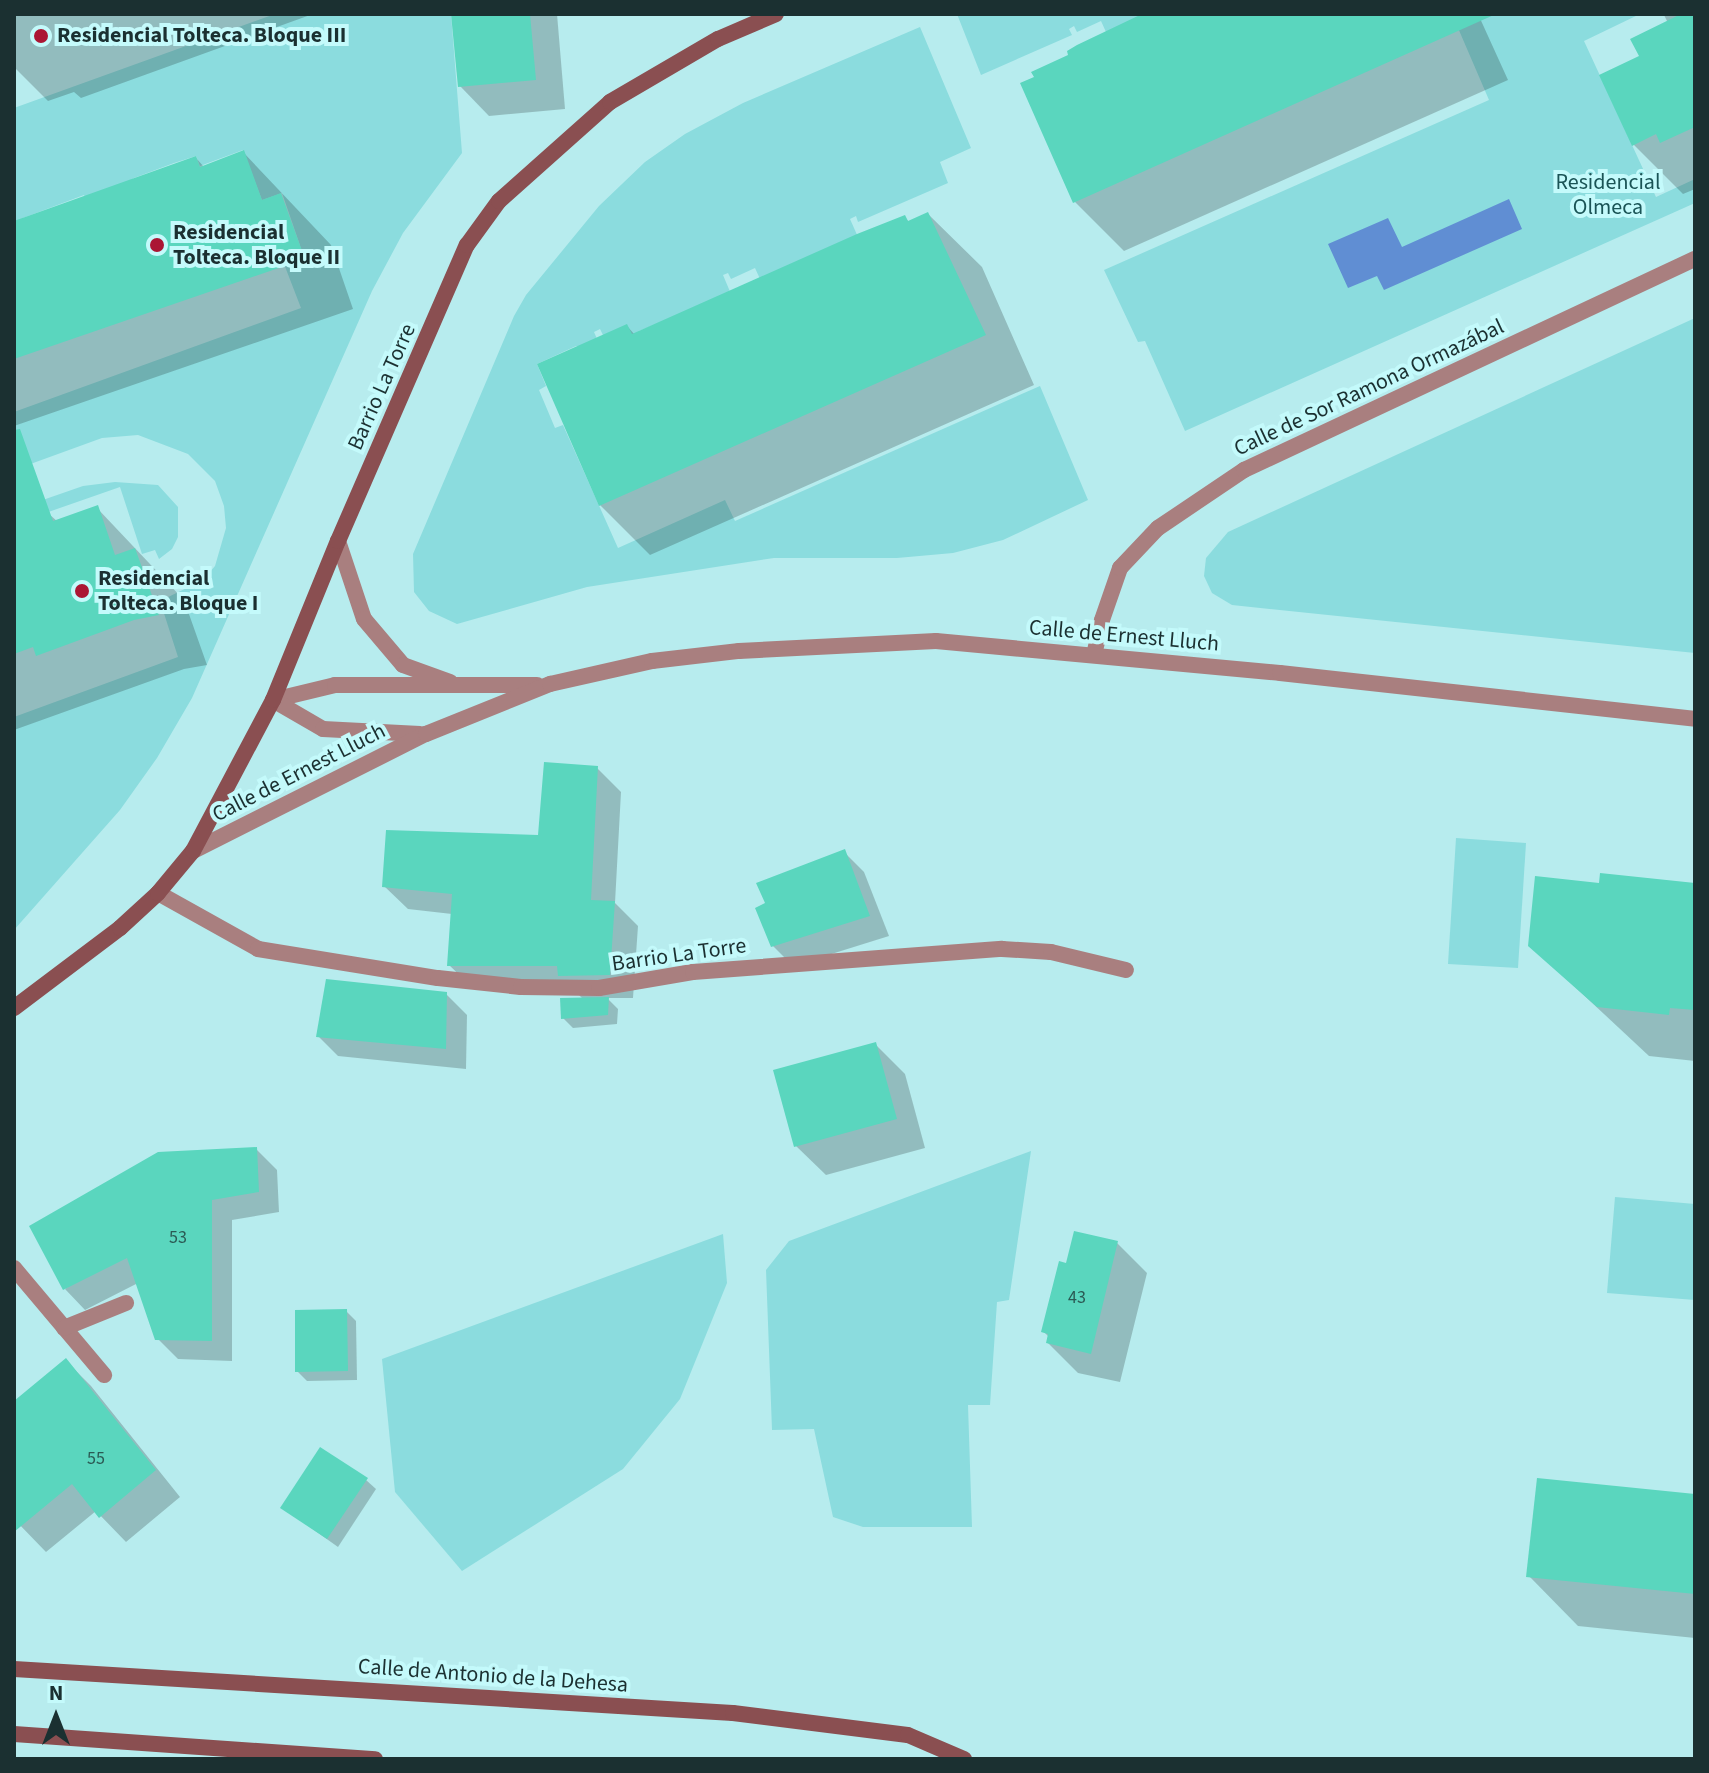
<!DOCTYPE html>
<html>
<head>
<meta charset="utf-8">
<style>
	body { margin:0 }
	#map { position:relative; width:1709px; height:1773px; overflow:hidden; background:#b7ecee; font-family:"Source Sans 3",sans-serif }
	div>[style] { position:absolute }
	.green>* { inset:0; background:#8bdcde }
	.water>* { inset:0; background:#608ed3 }
	.shadow>* { inset:0; background:#0003 }
	.building>* { inset:0; background:#5ad6be }
	.minor>* { height:16px; margin:-8px; padding:0 8px; transform-origin:8px; border-radius:8px; background:#a97f7f }
	.secondary>* { height:16px; margin:-8px; padding:0 8px; transform-origin:8px; border-radius:8px; background:#8a4f51 }
	.dots>* { width:22px; height:22px; translate:-50% -50%; box-sizing:border-box; border:4px solid #c4fafb; border-radius:50% }
	span { translate:-50% -50%; white-space:nowrap; text-align:center; line-height:1.15; -webkit-text-stroke:8px #c4fafb; paint-order:stroke }
	.number-label { font-size:18px; color:#2b5a54 }
	.number-label span { -webkit-text-stroke-width:0 }
	.poi-label { font-size:22px; color:#1b3031; font-weight:700 }
	.left { translate:0 -50%; text-align:left }
	.park-label { font-size:22px; color:#1a5456 }
	.street-label { font-size:22px; color:#1b3031 }
	.frame { position:absolute; inset:0; border:16px solid #1b3031; pointer-events:none }
	.north { position:absolute; left:16px; top:1677px; width:80px; height:80px; -webkit-text-stroke:6px #c4fafb; paint-order:stroke; rotate:0deg; font-size:22px; font-weight:700; line-height:32px; text-align:center; color:#1b3031 }
	.north::after { content:''; display:block; margin:auto; width:28px; height:36px; background:#1b3031; clip-path:polygon(50% 0,100% 100%,50% 72%,0 100%) }
</style>
</head>
<body>
<div id="map">
	<div class="green">
		<div style="clip-path:polygon(275px 14px,451px 14px,462px 153px,403px 233px,372px 291px,192px 698px,157px 758px,120px 810px,14px 930px,14px 717px,178px 657px,160px 601px,203px 580px,215px 566px,226px 528px,224px 506px,215px 481px,188px 454px,138px 435px,102px 438px,14px 470px,14px 412px,301px 308px,284px 264px,304px 257px,282px 193px,262px 200px,243px 150px,200px 166px,196px 156px,174px 163px,134px 178px,88px 206px,84px 195px,23px 218px,14px 232px,14px 108px)"></div>
		<div style="clip-path:polygon(957px 14px,1162px 14px,1111px 43px,1101px 21px,1077px 32px,1074px 26px,1069px 29px,1072px 35px,981px 75px)"></div>
		<div style="clip-path:polygon(1452px 14px,1640px 14px,1584px 41px,1656px 197px,1695px 179px,1695px 203px,1185px 431px,1145px 341px,1138px 342px,1104px 270px,1489px 100px)"></div>
		<div style="clip-path:polygon(920px 27px,971px 148px,940px 162px,948px 183px,858px 222px,856px 216px,850px 219px,858px 237px,765px 290px,755px 268px,731px 279px,728px 273px,723px 275px,731px 294px,639px 331px,644px 343px,603px 335px,600px 329px,594px 332px,602px 350px,576px 346px,537px 364px,546px 386px,539px 390px,555px 428px,563px 425px,618px 548px,725px 500px,735px 521px,1040px 386px,1088px 500px,1003px 540px,953px 553px,897px 558px,774px 558px,587px 587px,457px 624px,429px 611px,414px 592px,413px 554px,514px 316px,526px 295px,599px 206px,645px 162px,685px 134px,743px 103px)"></div>
		<div style="clip-path:polygon(1695px 318px,1695px 653px,1232px 605px,1212px 593px,1204px 576px,1206px 558px,1228px 532px)"></div>
		<div style="clip-path:polygon(115px 482px,158px 485px,178px 507px,178px 537px,172px 549px,159px 559px,155px 550px,142px 554px,120px 487px,14px 524px,14px 510px,83px 486px)"></div>
		<div style="clip-path:polygon(1456px 838px,1526px 843px,1518px 968px,1448px 964px)"></div>
		<div style="clip-path:polygon(1031px 1151px,1009px 1300px,997px 1302px,990px 1405px,968px 1405px,972px 1527px,863px 1527px,833px 1517px,814px 1429px,772px 1430px,766px 1270px,789px 1241px)"></div>
		<div style="clip-path:polygon(1615px 1197px,1695px 1204px,1695px 1300px,1607px 1293px)"></div>
		<div style="clip-path:polygon(723px 1234px,727px 1283px,680px 1399px,623px 1469px,462px 1571px,395px 1492px,382px 1359px)"></div>
	</div>
	<div class="water">
		<div style="clip-path:polygon(1509px 199px,1522px 229px,1384px 290px,1377px 276px,1348px 288px,1328px 244px,1388px 218px,1402px 247px)"></div>
	</div>
	<div class="shadow">
		<div style="clip-path:polygon(14px 14px,313px 14px,81px 98px,74px 92px,48px 101px,14px 67px)"></div>
		<div style="clip-path:polygon(453px 14px,557px 14px,565px 109px,489px 116px,460px 86px)"></div>
		<div style="clip-path:polygon(1147px 14px,1478px 14px,1508px 80px,1124px 251px,1075px 202px)"></div>
		<div style="clip-path:polygon(1695px 14px,1695px 189px,1683px 194px,1634px 145px,1642px 57px,1668px 23px,1664px 15px)"></div>
		<div style="clip-path:polygon(243px 152px,331px 245px,353px 309px,14px 426px,14px 223px,196px 158px,204px 167px)"></div>
		<div style="clip-path:polygon(928px 214px,982px 267px,1034px 385px,650px 555px,600px 505px,627px 326px,635px 335px,905px 218px,909px 222px)"></div>
		<div style="clip-path:polygon(97px 508px,184px 600px,207px 665px,184px 669px,14px 730px,14px 526px,49px 514px,58px 522px)"></div>
		<div style="clip-path:polygon(597px 768px,621px 792px,615px 903px,638px 926px,633px 998px,607px 998px,618px 1009px,617px 1024px,573px 1028px,563px 1018px,584px 1000px,572px 988px,473px 988px,449px 965px,452px 914px,408px 909px,384px 886px,540px 837px)"></div>
		<div style="clip-path:polygon(844px 852px,864px 872px,889px 936px,793px 966px,772px 945px)"></div>
		<div style="clip-path:polygon(1695px 884px,1695px 1061px,1649px 1056px,1530px 945px,1601px 885px)"></div>
		<div style="clip-path:polygon(446px 994px,467px 1015px,466px 1069px,338px 1056px,318px 1036px)"></div>
		<div style="clip-path:polygon(875px 1044px,905px 1074px,925px 1148px,826px 1175px,796px 1146px)"></div>
		<div style="clip-path:polygon(256px 1149px,277px 1170px,279px 1212px,232px 1220px,232px 1361px,178px 1359px,157px 1338px,138px 1283px,85px 1310px,65px 1289px)"></div>
		<div style="clip-path:polygon(1117px 1243px,1147px 1273px,1120px 1382px,1078px 1373px,1048px 1343px,1050px 1338px,1043px 1331px,1067px 1265px)"></div>
		<div style="clip-path:polygon(346px 1311px,356px 1321px,357px 1380px,307px 1381px,297px 1371px)"></div>
		<div style="clip-path:polygon(66px 1361px,91px 1386px,180px 1497px,126px 1542px,96px 1511px,46px 1552px,14px 1519px,14px 1403px)"></div>
		<div style="clip-path:polygon(366px 1480px,376px 1489px,338px 1547px,283px 1508px)"></div>
		<div style="clip-path:polygon(1695px 1496px,1695px 1638px,1578px 1626px,1529px 1576px)"></div>
	</div>
	<div class="building">
		<div style="clip-path:polygon(451px 14px,530px 14px,536px 80px,458px 87px)"></div>
		<div style="clip-path:polygon(1142px 14px,1496px 14px,1073px 203px,1020px 83px,1034px 77px,1031px 72px,1068px 55px,1067px 51px,1077px 45px)"></div>
		<div style="clip-path:polygon(1681px 14px,1695px 14px,1695px 127px,1660px 143px,1656px 134px,1632px 146px,1599px 75px,1639px 56px,1630px 39px)"></div>
		<div style="clip-path:polygon(244px 150px,262px 200px,281px 193px,305px 259px,14px 359px,14px 221px,196px 156px,200px 167px)"></div>
		<div style="clip-path:polygon(928px 212px,986px 335px,599px 506px,537px 364px,627px 324px,632px 334px,857px 234px,905px 215px,908px 221px)"></div>
		<div style="clip-path:polygon(20px 429px,53px 521px,98px 505px,115px 555px,135px 548px,159px 615px,134px 620px,36px 656px,33px 647px,14px 654px,14px 430px)"></div>
		<div style="clip-path:polygon(544px 762px,598px 766px,591px 900px,615px 901px,610px 975px,558px 976px,557px 966px,447px 966px,452px 894px,382px 887px,386px 830px,538px 835px)"></div>
		<div style="clip-path:polygon(845px 849px,870px 916px,771px 947px,755px 908px,765px 903px,756px 883px)"></div>
		<div style="clip-path:polygon(1600px 873px,1695px 883px,1695px 1010px,1670px 1008px,1669px 1015px,1597px 1007px,1528px 946px,1535px 876px,1599px 883px)"></div>
		<div style="clip-path:polygon(326px 979px,447px 992px,446px 1049px,316px 1037px)"></div>
		<div style="clip-path:polygon(609px 997px,608px 1015px,561px 1019px,560px 998px)"></div>
		<div style="clip-path:polygon(876px 1042px,897px 1119px,794px 1147px,773px 1070px)"></div>
		<div style="clip-path:polygon(257px 1147px,259px 1192px,212px 1200px,212px 1341px,155px 1340px,127px 1258px,63px 1290px,29px 1226px,158px 1152px)"></div>
		<div style="clip-path:polygon(1074px 1231px,1118px 1241px,1091px 1354px,1046px 1343px,1048px 1334px,1041px 1332px,1059px 1261px,1066px 1263px)"></div>
		<div style="clip-path:polygon(347px 1309px,348px 1371px,295px 1372px,295px 1310px)"></div>
		<div style="clip-path:polygon(66px 1358px,156px 1470px,99px 1518px,72px 1484px,14px 1532px,14px 1401px)"></div>
		<div style="clip-path:polygon(320px 1447px,368px 1478px,327px 1539px,280px 1508px)"></div>
		<div style="clip-path:polygon(1537px 1478px,1695px 1494px,1695px 1594px,1526px 1577px)"></div>
	</div>
	<div class="minor">
		<div style="left:338px;top:541px;width:82px;rotate:71.6deg"></div>
		<div style="left:364px;top:619px;width:60px;rotate:49.7deg"></div>
		<div style="left:403px;top:665px;width:50px;rotate:19.9deg"></div>
		<div style="left:1094px;top:655px;width:36px;rotate:-77deg"></div>
		<div style="left:1102px;top:620px;width:55px;rotate:-70.9deg"></div>
		<div style="left:1120px;top:568px;width:55px;rotate:-46.5deg"></div>
		<div style="left:1158px;top:528px;width:104px;rotate:-34deg"></div>
		<div style="left:1244px;top:470px;width:498px;rotate:-25.1deg"></div>
		<div style="left:273px;top:700px;width:64px;rotate:-13.6deg"></div>
		<div style="left:335px;top:685px;width:202px"></div>
		<div style="left:273px;top:700px;width:58px;rotate:30.1deg"></div>
		<div style="left:323px;top:729px;width:97px;rotate:3deg"></div>
		<div style="left:193px;top:851px;width:261px;rotate:-26.7deg"></div>
		<div style="left:426px;top:734px;width:134px;rotate:-22deg"></div>
		<div style="left:550px;top:684px;width:105px;rotate:-12.7deg"></div>
		<div style="left:652px;top:661px;width:88px;rotate:-6.6deg"></div>
		<div style="left:739px;top:651px;width:197px;rotate:-2.9deg"></div>
		<div style="left:936px;top:641px;width:345px;rotate:5.3deg"></div>
		<div style="left:1280px;top:673px;width:418px;rotate:6.3deg"></div>
		<div style="left:158px;top:893px;width:115px;rotate:29.2deg"></div>
		<div style="left:258px;top:949px;width:182px;rotate:9.2deg"></div>
		<div style="left:438px;top:978px;width:83px;rotate:6.2deg"></div>
		<div style="left:521px;top:987px;width:78px;rotate:0.7deg"></div>
		<div style="left:599px;top:988px;width:95px;rotate:-9.7deg"></div>
		<div style="left:693px;top:972px;width:310px;rotate:-4.3deg"></div>
		<div style="left:1002px;top:949px;width:49px;rotate:3.5deg"></div>
		<div style="left:1051px;top:952px;width:77px;rotate:13.5deg"></div>
		<div style="left:14px;top:1268px;width:140px;rotate:49.9deg"></div>
		<div style="left:64px;top:1328px;width:67px;rotate:-22deg"></div>
	</div>
	<div class="secondary">
		<div style="left:14px;top:1008px;width:133px;rotate:-37deg"></div>
		<div style="left:120px;top:928px;width:52px;rotate:-42.6deg"></div>
		<div style="left:158px;top:893px;width:55px;rotate:-50.2deg"></div>
		<div style="left:193px;top:851px;width:171px;rotate:-62.1deg"></div>
		<div style="left:273px;top:700px;width:172px;rotate:-67.8deg"></div>
		<div style="left:338px;top:541px;width:323px;rotate:-66.5deg"></div>
		<div style="left:467px;top:245px;width:54px;rotate:-54deg"></div>
		<div style="left:499px;top:201px;width:149px;rotate:-41.7deg"></div>
		<div style="left:610px;top:102px;width:125px;rotate:-30.3deg"></div>
		<div style="left:718px;top:39px;width:63px;rotate:-23.3deg"></div>
		<div style="left:14px;top:1669px;width:720px;rotate:3.5deg"></div>
		<div style="left:733px;top:1713px;width:176px;rotate:7.2deg"></div>
		<div style="left:908px;top:1735px;width:61px;rotate:23.2deg"></div>
		<div style="left:14px;top:1734px;width:362px;rotate:4deg"></div>
	</div>
	<div class="dots">
		<div style="left:41px;top:36px;background:#ab1634"></div>
		<div style="left:157px;top:245px;background:#ab1634"></div>
		<div style="left:82px;top:591px;background:#ab1634"></div>
	</div>
	<div class="number-label">
		<span style="left:178px;top:1238px">53</span>
		<span style="left:1077px;top:1298px">43</span>
		<span style="left:96px;top:1459px">55</span>
	</div>
	<div class="poi-label">
		<span class="left" style="left:57px;top:36px">Residencial Tolteca. Bloque III</span>
		<span class="left" style="left:173px;top:245px">Residencial<br>Tolteca. Bloque II</span>
		<span class="left" style="left:98px;top:591px">Residencial<br>Tolteca. Bloque I</span>
	</div>
	<div class="park-label">
		<span style="left:1608px;top:195px">Residencial<br>Olmeca</span>
	</div>
	<div class="street-label">
		<span style="left:382px;top:387px;rotate:-66deg">Barrio La Torre</span>
		<span style="left:1369px;top:388px;rotate:-25deg">Calle de Sor Ramona Ormazábal</span>
		<span style="left:1124px;top:636px;rotate:5deg">Calle de Ernest Lluch</span>
		<span style="left:299px;top:773px;rotate:-27deg">Calle de Ernest Lluch</span>
		<span style="left:679px;top:955px;rotate:-8deg">Barrio La Torre</span>
		<span style="left:493px;top:1676px;rotate:4deg">Calle de Antonio de la Dehesa</span>
	</div>
	<div class="frame"></div>
	<div class="north">N</div>
</div>
</body>
</html>
